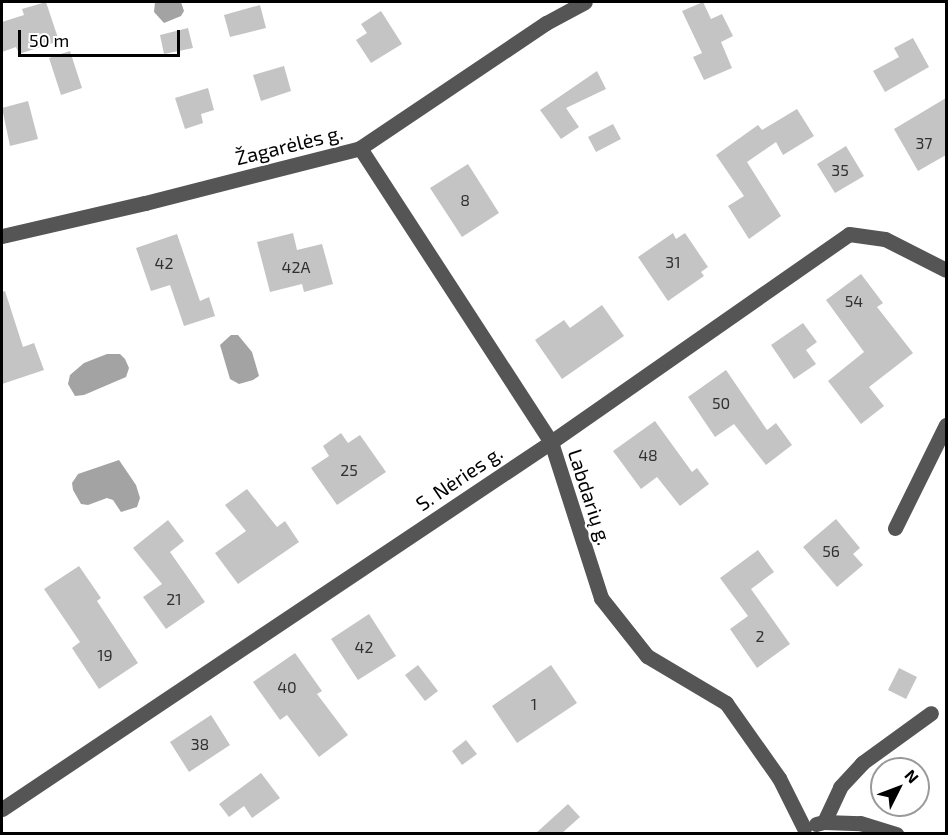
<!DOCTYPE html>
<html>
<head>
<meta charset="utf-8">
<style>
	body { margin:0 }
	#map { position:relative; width:948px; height:835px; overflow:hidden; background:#fff; font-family:"Exo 2",sans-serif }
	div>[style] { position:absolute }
	.water>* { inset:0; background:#a3a3a3 }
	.building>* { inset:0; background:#c4c4c4 }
	.minor>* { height:15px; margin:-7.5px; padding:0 7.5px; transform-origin:7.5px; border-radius:7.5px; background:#555 }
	span { translate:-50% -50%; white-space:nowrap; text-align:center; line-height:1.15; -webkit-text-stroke:4.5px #fff; paint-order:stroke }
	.number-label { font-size:16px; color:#313131 }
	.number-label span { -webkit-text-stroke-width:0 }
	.street-label { font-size:20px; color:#000 }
	.frame { position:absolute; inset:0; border:3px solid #000; pointer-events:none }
	.north { position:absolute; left:870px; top:757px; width:60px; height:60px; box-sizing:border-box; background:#fff; border:2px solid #999; border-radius:50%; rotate:48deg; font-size:16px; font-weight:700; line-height:24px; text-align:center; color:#000 }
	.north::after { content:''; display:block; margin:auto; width:21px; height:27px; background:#000; clip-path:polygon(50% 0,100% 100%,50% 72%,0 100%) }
	.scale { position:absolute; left:18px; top:30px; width:162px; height:27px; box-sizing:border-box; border:3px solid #000; border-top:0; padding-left:8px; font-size:18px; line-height:21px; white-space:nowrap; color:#000; -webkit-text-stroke:4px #fff; paint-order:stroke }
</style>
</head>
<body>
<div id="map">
	<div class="water">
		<div style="clip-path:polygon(155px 2px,181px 2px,184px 11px,181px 16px,164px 23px,154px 12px)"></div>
		<div style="clip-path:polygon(231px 335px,238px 335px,252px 352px,259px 376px,253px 380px,239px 384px,230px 379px,220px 345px)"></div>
		<div style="clip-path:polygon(107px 354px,120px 354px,125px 359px,129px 368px,126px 377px,84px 395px,75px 396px,68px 384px,70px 375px,84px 363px)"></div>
		<div style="clip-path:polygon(119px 460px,136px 485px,140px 498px,137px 507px,121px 512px,113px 500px,107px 498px,88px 505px,81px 504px,73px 490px,72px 483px,78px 474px)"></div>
	</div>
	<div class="building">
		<div style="clip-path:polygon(46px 2px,59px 41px,19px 54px,16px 47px,2px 52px,2px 22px,24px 15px,22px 9px)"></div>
		<div style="clip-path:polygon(703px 2px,711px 19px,722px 14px,733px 36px,721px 42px,732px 68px,704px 80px,693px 57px,702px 53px,682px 11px)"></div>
		<div style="clip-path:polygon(260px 5px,266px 28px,230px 37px,224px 15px)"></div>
		<div style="clip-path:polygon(381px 11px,402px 44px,371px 63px,356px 40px,367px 33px,361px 24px)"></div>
		<div style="clip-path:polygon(188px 28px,193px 48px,164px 54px,160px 35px)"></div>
		<div style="clip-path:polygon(913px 38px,929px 67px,885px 92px,873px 71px,899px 57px,894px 48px)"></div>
		<div style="clip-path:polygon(70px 51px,82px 88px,61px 95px,49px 58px)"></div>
		<div style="clip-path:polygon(284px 66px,291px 91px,261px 101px,253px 75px)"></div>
		<div style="clip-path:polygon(597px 71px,606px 89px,566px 108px,579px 127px,561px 139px,540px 110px)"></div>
		<div style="clip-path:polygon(208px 88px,214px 110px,201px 114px,203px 123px,185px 129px,175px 98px)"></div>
		<div style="clip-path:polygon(946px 98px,946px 155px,918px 171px,894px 129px)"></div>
		<div style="clip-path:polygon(28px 101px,38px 139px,10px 146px,2px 108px)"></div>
		<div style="clip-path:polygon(797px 109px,814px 136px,783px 155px,776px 142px,747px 162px,781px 216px,749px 239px,728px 206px,744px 196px,716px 155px,758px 125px,762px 130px)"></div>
		<div style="clip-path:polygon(613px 124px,621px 139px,596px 152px,588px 137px)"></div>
		<div style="clip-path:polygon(846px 146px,864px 176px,835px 193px,817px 164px)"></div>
		<div style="clip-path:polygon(468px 164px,499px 213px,462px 237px,430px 188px)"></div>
		<div style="clip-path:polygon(293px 233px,297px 250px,322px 244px,333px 284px,304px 292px,302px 284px,270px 292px,257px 242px)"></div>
		<div style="clip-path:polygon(673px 233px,676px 239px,685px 233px,708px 267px,701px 272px,704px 276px,668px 301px,638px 257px)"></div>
		<div style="clip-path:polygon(177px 234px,200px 301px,209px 297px,215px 316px,184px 326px,170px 285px,151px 291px,136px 248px)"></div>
		<div style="clip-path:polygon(861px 274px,883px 303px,877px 307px,913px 353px,869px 387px,884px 406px,861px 424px,828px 381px,864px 352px,826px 300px)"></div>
		<div style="clip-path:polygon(5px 291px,23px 347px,34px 343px,44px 370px,2px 384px,2px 292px)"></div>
		<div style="clip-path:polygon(602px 305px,624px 336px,562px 379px,535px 340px,564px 320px,570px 328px)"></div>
		<div style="clip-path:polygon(803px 323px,817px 342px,806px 350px,816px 364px,794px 379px,771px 345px)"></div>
		<div style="clip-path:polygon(726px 370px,767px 430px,776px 423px,792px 445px,766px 465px,734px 424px,715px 437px,688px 397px)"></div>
		<div style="clip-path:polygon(655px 421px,692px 472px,697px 468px,709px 484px,680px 506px,657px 477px,641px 489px,613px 451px)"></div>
		<div style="clip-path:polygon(341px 433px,348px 443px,360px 435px,386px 472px,337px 505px,311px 468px,329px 456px,323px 446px)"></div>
		<div style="clip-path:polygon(247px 489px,277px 527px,285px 521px,299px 542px,238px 584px,215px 553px,246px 531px,225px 505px)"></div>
		<div style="clip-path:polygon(836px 519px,860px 548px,853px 554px,863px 565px,837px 587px,803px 547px)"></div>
		<div style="clip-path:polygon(168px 520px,184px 541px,170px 552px,205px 602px,166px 629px,143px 597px,162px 584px,133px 548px)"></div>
		<div style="clip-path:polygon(758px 550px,774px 572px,751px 589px,790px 644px,757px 668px,730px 629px,748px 616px,720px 578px)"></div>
		<div style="clip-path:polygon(79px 566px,101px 598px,97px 601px,138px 663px,99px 689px,72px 648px,80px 642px,44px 589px)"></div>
		<div style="clip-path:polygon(369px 614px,396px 656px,358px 680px,331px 639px)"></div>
		<div style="clip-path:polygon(295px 653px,322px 691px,317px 694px,348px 735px,319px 757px,287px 715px,280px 720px,253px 682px)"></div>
		<div style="clip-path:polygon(418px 665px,438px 691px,425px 701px,405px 675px)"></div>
		<div style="clip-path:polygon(551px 665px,577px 703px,517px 743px,492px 706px)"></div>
		<div style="clip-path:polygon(899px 668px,917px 677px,906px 699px,888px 690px)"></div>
		<div style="clip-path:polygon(211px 715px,230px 745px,189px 772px,170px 742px)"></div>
		<div style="clip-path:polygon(466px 740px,477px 754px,462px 765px,452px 751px)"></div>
		<div style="clip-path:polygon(261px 773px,280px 798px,252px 818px,244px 806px,229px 817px,219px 804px)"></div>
		<div style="clip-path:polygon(568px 804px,580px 817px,561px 834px,535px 834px)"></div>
	</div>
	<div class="minor">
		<div style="left:360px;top:148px;width:351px;rotate:57deg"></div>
		<div style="left:551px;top:442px;width:164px;rotate:72.2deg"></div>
		<div style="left:601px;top:598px;width:74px;rotate:51.6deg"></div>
		<div style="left:647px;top:656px;width:92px;rotate:30.7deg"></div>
		<div style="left:726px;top:703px;width:92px;rotate:54.8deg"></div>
		<div style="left:779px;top:778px;width:56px;rotate:63.4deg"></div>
		<div style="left:2px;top:236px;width:147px;rotate:-13deg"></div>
		<div style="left:145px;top:203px;width:222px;rotate:-14.3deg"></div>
		<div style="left:360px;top:148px;width:224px;rotate:-33.9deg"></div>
		<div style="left:546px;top:23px;width:44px;rotate:-28.3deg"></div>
		<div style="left:895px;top:528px;width:115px;rotate:-63.7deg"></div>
		<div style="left:2px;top:809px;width:660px;rotate:-33.76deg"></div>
		<div style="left:551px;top:442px;width:363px;rotate:-34.9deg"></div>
		<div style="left:849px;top:234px;width:36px;rotate:8deg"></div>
		<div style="left:885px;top:239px;width:68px;rotate:26.9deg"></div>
		<div style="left:824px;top:822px;width:38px;rotate:-65deg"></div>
		<div style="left:840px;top:787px;width:33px;rotate:-47deg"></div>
		<div style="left:862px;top:763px;width:85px;rotate:-35.9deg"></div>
		<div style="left:816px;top:824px;width:8px;rotate:-14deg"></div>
		<div style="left:824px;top:822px;width:36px;rotate:2deg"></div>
		<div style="left:860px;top:823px;width:38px;rotate:17deg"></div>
	</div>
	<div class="number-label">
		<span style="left:924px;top:143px">37</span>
		<span style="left:840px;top:170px">35</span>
		<span style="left:465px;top:200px">8</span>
		<span style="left:673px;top:262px">31</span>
		<span style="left:164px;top:263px">42</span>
		<span style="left:296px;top:267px">42A</span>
		<span style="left:854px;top:301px">54</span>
		<span style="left:721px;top:403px">50</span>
		<span style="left:648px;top:455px">48</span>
		<span style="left:349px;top:470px">25</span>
		<span style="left:831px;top:551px">56</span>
		<span style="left:174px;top:599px">21</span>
		<span style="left:760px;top:636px">2</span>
		<span style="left:364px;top:647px">42</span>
		<span style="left:105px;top:655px">19</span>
		<span style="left:287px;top:687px">40</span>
		<span style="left:534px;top:704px">1</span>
		<span style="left:200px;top:744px">38</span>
	</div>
	<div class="street-label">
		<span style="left:289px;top:145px;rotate:-14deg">Žagarėlės g.</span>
		<span style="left:459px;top:478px;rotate:-34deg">S. Nėries g.</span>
		<span style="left:590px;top:497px;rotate:72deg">Labdarių g.</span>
	</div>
	<div class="frame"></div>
	<div class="north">N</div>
	<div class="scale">50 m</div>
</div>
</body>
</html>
